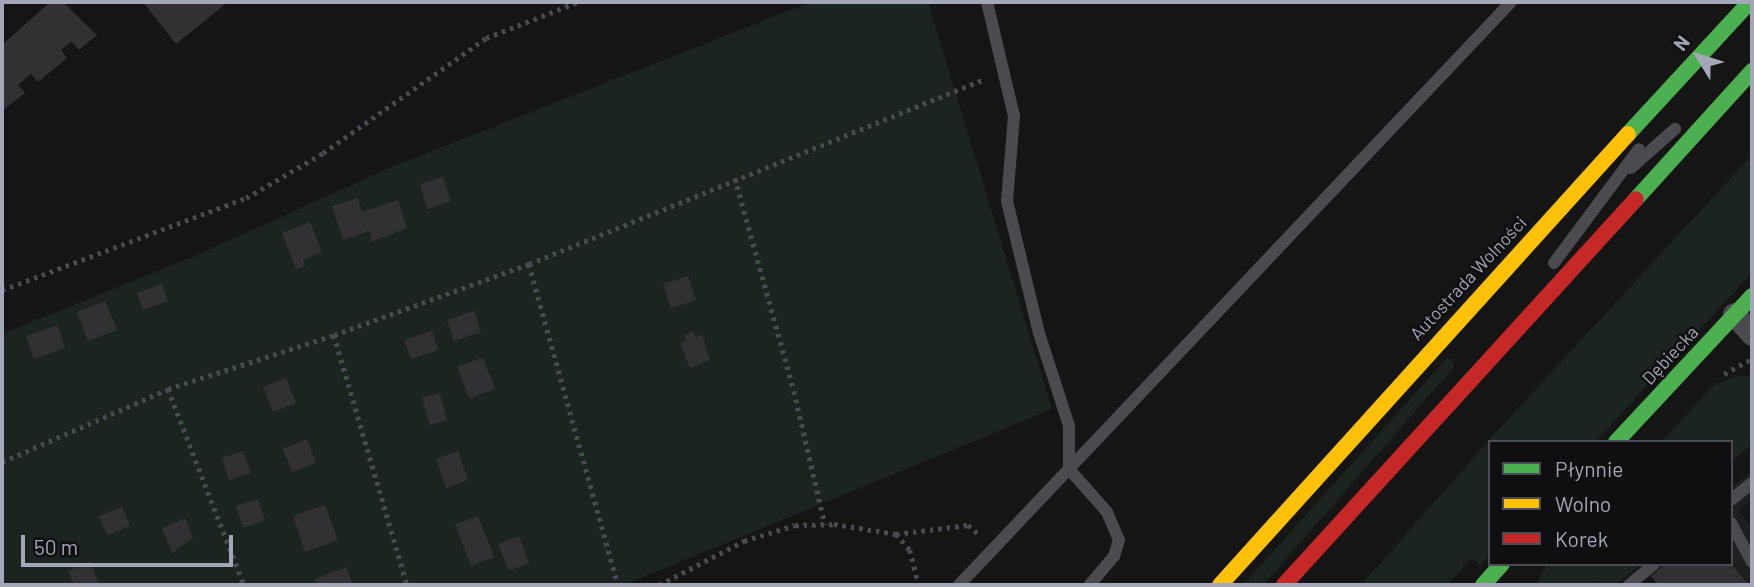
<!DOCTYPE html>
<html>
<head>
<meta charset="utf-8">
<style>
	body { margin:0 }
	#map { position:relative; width:1754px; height:587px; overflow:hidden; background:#151515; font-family:Barlow,sans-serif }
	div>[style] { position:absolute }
	.built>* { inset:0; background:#1f1f21 }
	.green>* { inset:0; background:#1c241f }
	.building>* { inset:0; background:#313133 }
	.path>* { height:4.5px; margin-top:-2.25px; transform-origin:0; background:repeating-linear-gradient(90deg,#4a4b51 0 3.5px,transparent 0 8.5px) }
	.lane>* { height:12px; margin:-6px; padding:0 6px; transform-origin:6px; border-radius:6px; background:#4a4a4f }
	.street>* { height:23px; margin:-11.5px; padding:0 11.5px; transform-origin:11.5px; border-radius:11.5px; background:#4a4a4f }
	.fast>* { height:16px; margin:-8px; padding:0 8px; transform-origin:8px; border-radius:8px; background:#4caf50 }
	.slow>* { height:16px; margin:-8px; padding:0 8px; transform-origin:8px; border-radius:8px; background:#ffc107 }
	.jam>* { height:16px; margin:-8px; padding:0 8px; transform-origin:8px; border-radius:8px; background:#c62828 }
	span { translate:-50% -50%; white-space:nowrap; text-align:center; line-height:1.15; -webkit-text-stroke:5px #0f0f11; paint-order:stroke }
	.street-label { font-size:18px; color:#a4a7b7 }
	.frame { position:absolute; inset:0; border:4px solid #a4a7b7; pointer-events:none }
	.legend { position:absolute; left:1488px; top:440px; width:245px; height:126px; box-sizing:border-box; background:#0f0f11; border:2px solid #4b4c53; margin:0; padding:9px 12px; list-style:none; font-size:21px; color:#a4a7b7 }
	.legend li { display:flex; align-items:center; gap:14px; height:35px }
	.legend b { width:35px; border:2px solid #4b4c53 }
	.north { position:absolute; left:1663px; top:21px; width:70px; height:70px; -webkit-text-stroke:5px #0f0f11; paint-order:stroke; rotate:308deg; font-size:19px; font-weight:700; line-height:28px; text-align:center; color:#a4a7b7 }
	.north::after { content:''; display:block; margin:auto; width:24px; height:32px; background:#a4a7b7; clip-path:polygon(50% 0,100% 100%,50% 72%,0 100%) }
	.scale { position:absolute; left:21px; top:535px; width:212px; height:32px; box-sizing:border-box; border:4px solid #a4a7b7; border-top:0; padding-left:9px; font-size:21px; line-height:24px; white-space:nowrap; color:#a4a7b7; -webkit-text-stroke:5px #0f0f11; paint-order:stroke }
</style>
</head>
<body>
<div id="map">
	<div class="built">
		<div style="clip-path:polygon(1752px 470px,1752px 500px,1739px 511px,1752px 527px,1749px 585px,1731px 564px,1731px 488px)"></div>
	</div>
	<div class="green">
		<div style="clip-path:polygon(811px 2px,928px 2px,1052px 409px,624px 585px,2px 585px,2px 334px,195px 256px,389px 168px)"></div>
		<div style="clip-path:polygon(1752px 155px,1752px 273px,1595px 442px,1490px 442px,1490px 555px,1480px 565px,1471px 558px,1447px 585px,1361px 585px,1500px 428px)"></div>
		<div style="clip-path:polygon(1447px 358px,1455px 362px,1453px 368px,1263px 585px,1243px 585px)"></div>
		<div style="clip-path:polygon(1736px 376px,1752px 376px,1752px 444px,1731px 462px,1731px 442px,1661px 442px,1714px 385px)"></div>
		<div style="clip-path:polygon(1547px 564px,1641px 564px,1616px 585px,1598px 585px,1594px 581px,1588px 585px,1536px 585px)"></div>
	</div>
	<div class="building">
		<div style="clip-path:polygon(50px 2px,63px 2px,97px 35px,79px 50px,72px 42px,66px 46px,61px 50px,67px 58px,38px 82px,31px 74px,18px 85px,25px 93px,2px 111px,2px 45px)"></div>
		<div style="clip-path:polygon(143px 2px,228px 2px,176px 44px)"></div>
		<div style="clip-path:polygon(443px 177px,451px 201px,427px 209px,420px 184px)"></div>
		<div style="clip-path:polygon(358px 198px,362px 212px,398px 200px,407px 228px,372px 242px,369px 231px,343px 240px,332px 206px)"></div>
		<div style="clip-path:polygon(310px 222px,322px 252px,303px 260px,305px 266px,296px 269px,282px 233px)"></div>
		<div style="clip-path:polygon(688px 276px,696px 300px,671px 308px,663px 284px)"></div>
		<div style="clip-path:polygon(162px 284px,168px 301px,143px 310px,137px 293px)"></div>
		<div style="clip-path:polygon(105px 301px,117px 330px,88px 341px,77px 312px)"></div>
		<div style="clip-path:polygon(474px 311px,481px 332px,454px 341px,447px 320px)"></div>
		<div style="clip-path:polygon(58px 325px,65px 348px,34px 359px,26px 336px)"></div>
		<div style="clip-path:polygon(432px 331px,438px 350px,411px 359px,404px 340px)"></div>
		<div style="clip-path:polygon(693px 331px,696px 337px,702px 334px,710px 360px,690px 368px,680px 343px,686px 341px,684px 335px)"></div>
		<div style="clip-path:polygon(483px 357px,495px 389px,469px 398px,457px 367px)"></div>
		<div style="clip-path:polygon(286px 378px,296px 403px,273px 412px,263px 387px)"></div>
		<div style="clip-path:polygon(440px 393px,447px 420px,430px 425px,422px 398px)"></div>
		<div style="clip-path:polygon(307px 439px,316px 463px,292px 472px,283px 449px)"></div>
		<div style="clip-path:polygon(243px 451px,251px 473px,229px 480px,222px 458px)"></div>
		<div style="clip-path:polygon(458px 451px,468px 480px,446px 488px,436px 459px)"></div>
		<div style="clip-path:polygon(258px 499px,265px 520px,243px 528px,236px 506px)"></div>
		<div style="clip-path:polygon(325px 505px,338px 540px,305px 552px,293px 516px)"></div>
		<div style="clip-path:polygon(122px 507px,130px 526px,107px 535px,99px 516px)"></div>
		<div style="clip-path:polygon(478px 516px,494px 557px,471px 566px,455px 524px)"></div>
		<div style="clip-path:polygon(185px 518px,193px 538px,172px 553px,162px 528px)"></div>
		<div style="clip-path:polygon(519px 536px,529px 563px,509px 571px,498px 544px)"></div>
		<div style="clip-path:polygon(90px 562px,99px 584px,74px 585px,68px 571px)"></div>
		<div style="clip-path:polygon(1665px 564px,1731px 564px,1749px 585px,1658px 585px,1651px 576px)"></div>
		<div style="clip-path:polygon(346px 567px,353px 585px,318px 585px,315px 579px)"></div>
	</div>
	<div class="path">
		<div style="left:735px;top:178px;width:221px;rotate:74.5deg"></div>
		<div style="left:794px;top:391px;width:137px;rotate:76.9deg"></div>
		<div style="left:529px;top:264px;width:333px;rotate:74.5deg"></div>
		<div style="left:2px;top:290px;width:261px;rotate:-20.7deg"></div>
		<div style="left:246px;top:198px;width:89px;rotate:-30.3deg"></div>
		<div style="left:323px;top:153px;width:199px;rotate:-35.2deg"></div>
		<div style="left:486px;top:38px;width:99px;rotate:-21.4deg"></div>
		<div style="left:334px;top:335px;width:260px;rotate:73.7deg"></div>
		<div style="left:1724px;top:374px;width:29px;rotate:-29deg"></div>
		<div style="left:168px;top:389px;width:210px;rotate:68.8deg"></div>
		<div style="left:2px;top:462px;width:181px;rotate:-23.7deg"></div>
		<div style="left:168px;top:389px;width:175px;rotate:-18deg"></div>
		<div style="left:334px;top:335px;width:208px;rotate:-20deg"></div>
		<div style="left:529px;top:264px;width:492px;rotate:-22.1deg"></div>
		<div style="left:896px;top:534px;width:73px;rotate:-7.1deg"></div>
		<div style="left:968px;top:525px;width:17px;rotate:40deg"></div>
		<div style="left:659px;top:585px;width:96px;rotate:-27.4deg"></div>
		<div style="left:744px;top:541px;width:53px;rotate:-17.4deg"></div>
		<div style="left:795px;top:525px;width:39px;rotate:-1deg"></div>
		<div style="left:834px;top:524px;width:63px;rotate:9.2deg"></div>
		<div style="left:896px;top:534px;width:21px;rotate:49deg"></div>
		<div style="left:910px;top:550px;width:36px;rotate:76deg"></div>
	</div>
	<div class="lane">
		<div style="left:987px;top:2px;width:117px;rotate:76.7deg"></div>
		<div style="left:1014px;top:116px;width:85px;rotate:94.7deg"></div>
		<div style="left:1007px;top:201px;width:136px;rotate:76.4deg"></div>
		<div style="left:1039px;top:333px;width:98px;rotate:72.1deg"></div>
		<div style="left:1069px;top:426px;width:43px;rotate:90deg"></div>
		<div style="left:1069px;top:469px;width:57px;rotate:48.5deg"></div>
		<div style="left:1107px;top:512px;width:30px;rotate:67deg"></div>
		<div style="left:1119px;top:540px;width:17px;rotate:107deg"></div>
		<div style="left:1114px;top:556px;width:38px;rotate:130deg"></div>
		<div style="left:1631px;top:168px;width:59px;rotate:-41.6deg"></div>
		<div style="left:1554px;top:263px;width:142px;rotate:-53.3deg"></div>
		<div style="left:1731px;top:500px;width:27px;rotate:-39deg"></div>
		<div style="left:1731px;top:523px;width:44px;rotate:61.7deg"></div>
		<div style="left:959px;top:585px;width:803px;rotate:-46.56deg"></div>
		<div style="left:1629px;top:585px;width:33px;rotate:-40deg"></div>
	</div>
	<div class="street">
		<div style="left:1734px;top:314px;width:27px;rotate:48deg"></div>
	</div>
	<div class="fast">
		<div style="left:1628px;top:134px;width:180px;rotate:-47.3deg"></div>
		<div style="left:1636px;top:199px;width:173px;rotate:-47.8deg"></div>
		<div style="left:1616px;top:442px;width:200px;rotate:-47deg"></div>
		<div style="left:1483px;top:585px;width:28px;rotate:-48deg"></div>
	</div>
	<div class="slow">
		<div style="left:1220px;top:585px;width:608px;rotate:-47.87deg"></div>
	</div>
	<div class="jam">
		<div style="left:1284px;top:585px;width:522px;rotate:-47.64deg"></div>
	</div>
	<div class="street-label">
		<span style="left:1468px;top:278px;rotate:-47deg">Autostrada Wolności</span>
		<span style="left:1670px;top:355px;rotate:-47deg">Dębiecka</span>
	</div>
	<div class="frame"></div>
	<ul class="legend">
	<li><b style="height:9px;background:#4caf50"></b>Płynnie</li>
	<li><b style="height:9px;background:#ffc107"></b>Wolno</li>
	<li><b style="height:9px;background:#c62828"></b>Korek</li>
	</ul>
	<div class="north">N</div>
	<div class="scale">50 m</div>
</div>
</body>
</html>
